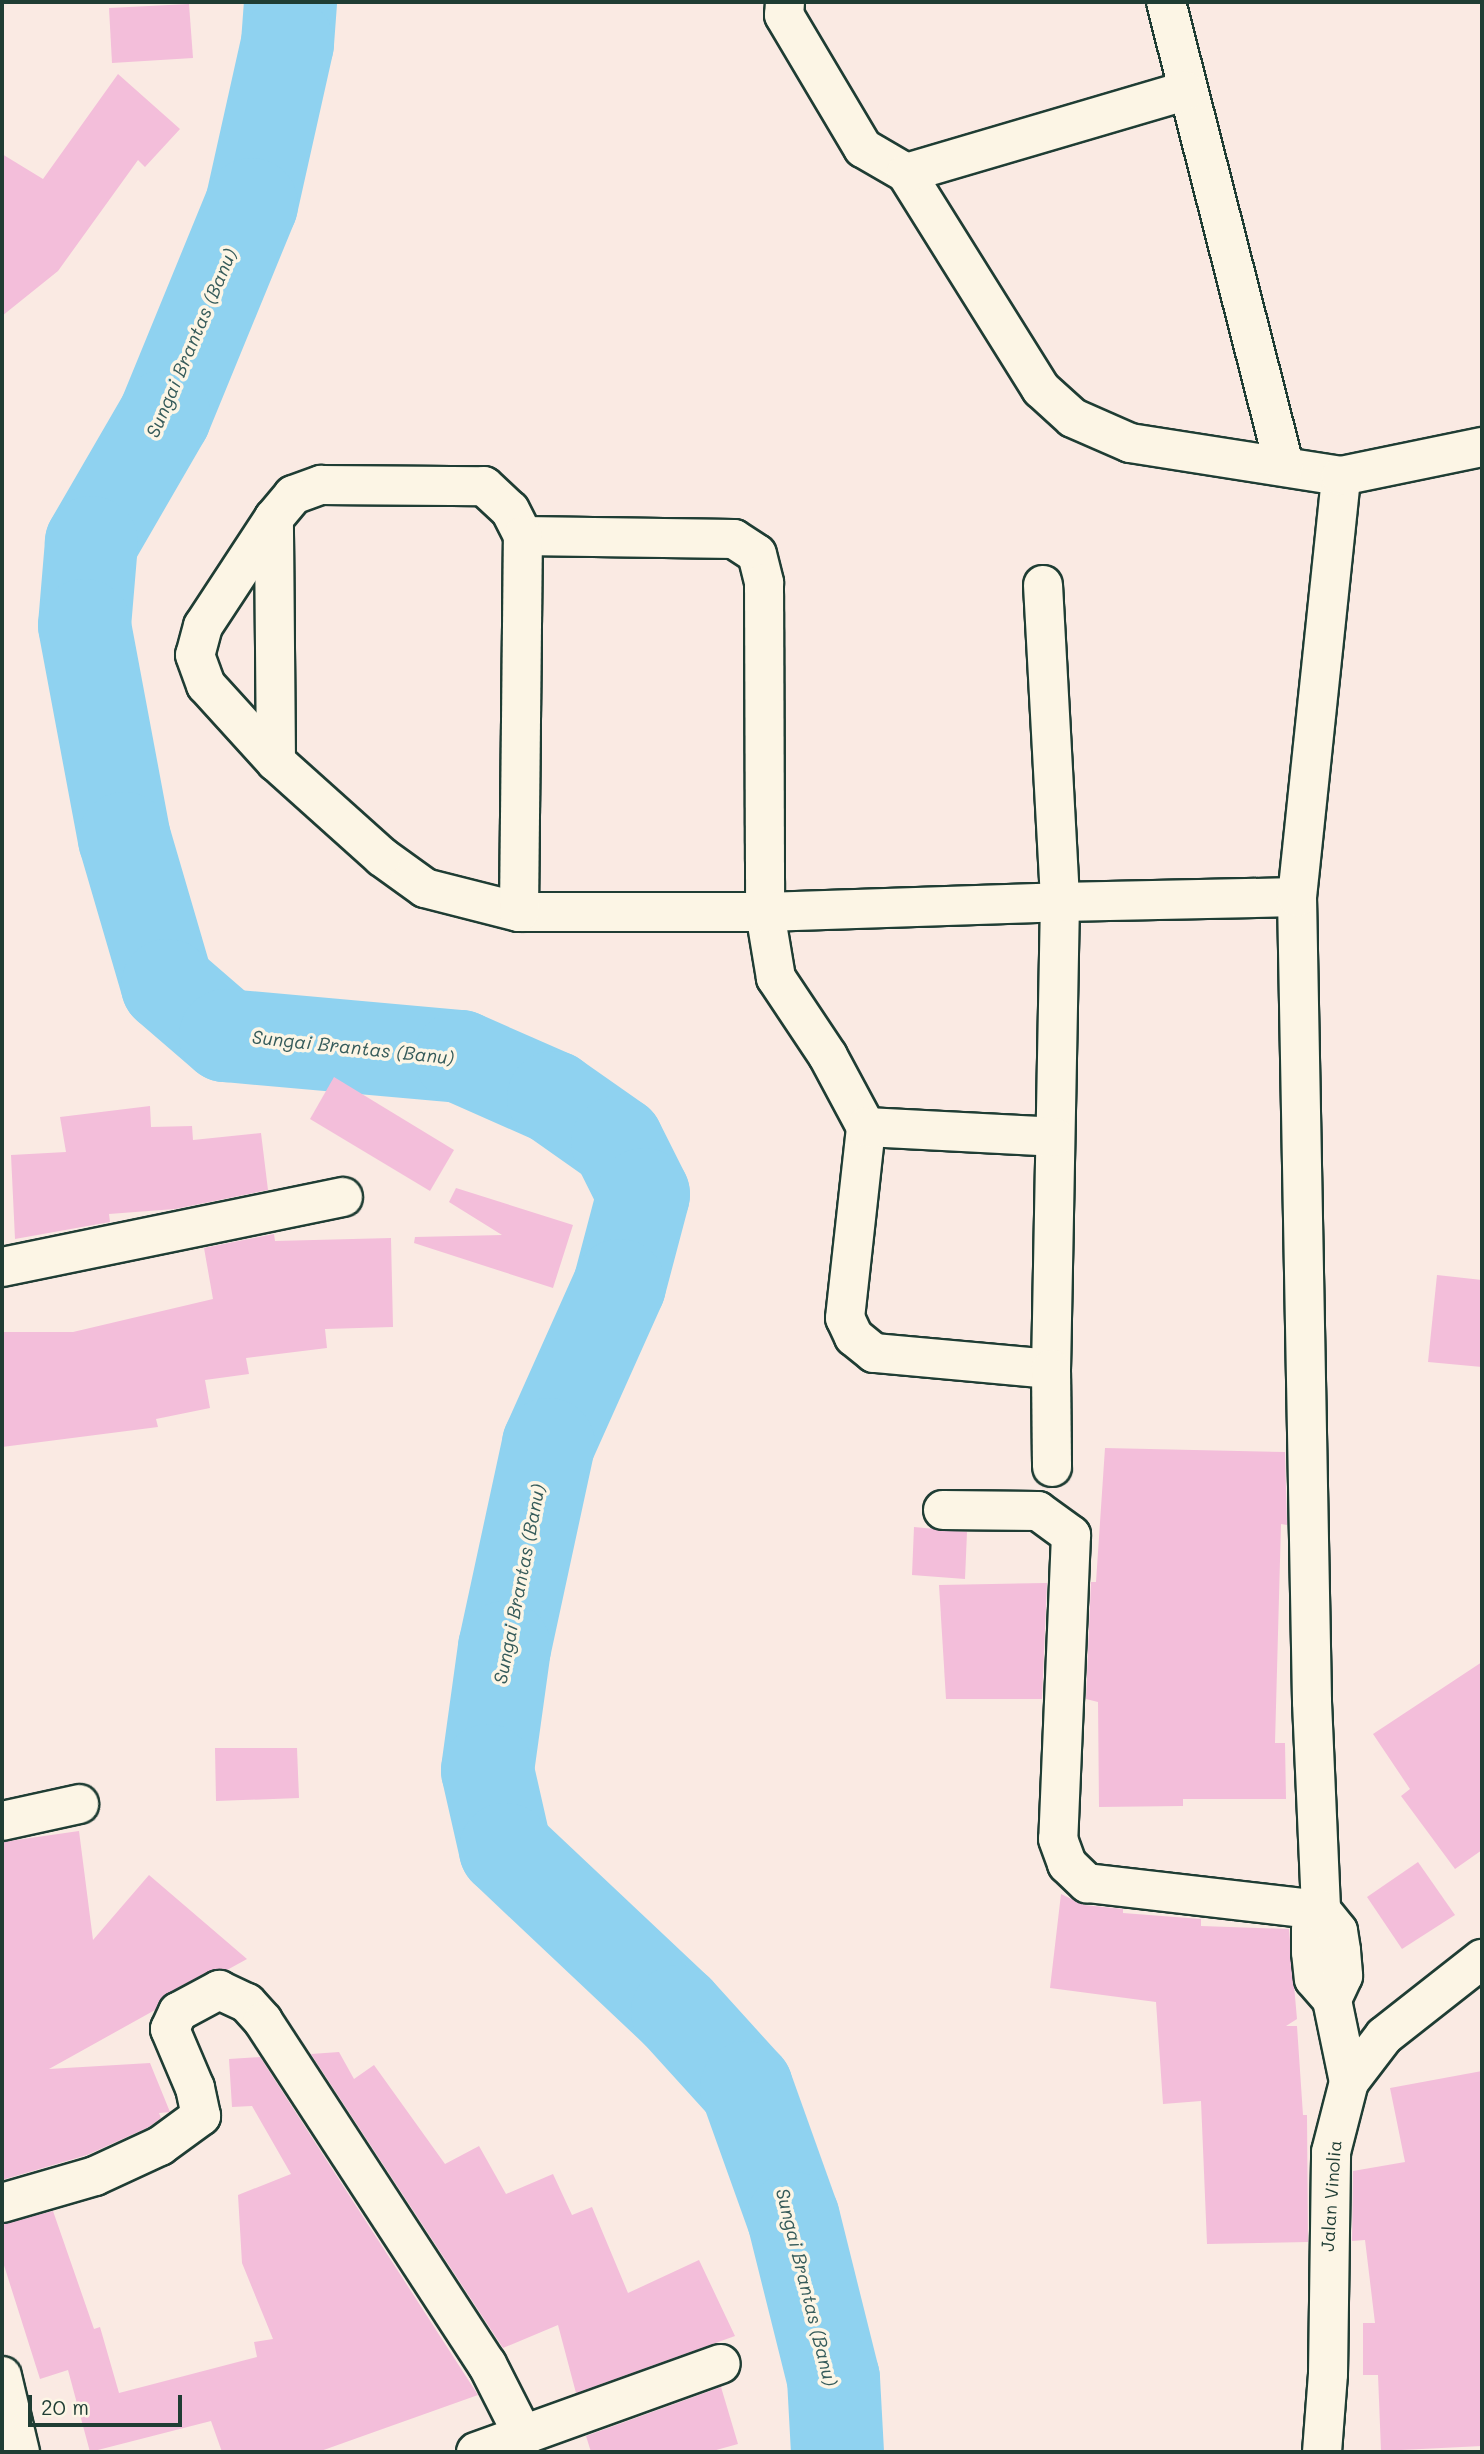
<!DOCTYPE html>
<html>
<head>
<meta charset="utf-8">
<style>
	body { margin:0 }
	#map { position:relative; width:1484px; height:2454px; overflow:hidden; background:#faeae3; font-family:Mali,sans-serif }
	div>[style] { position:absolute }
	.river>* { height:93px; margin:-46.5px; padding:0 46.5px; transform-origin:46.5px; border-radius:46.5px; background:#8fd2f0 }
	.building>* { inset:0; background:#f3beda }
	.roads { filter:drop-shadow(2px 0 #1f3d34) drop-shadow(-2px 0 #1f3d34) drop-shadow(0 2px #1f3d34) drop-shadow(0 -2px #1f3d34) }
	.street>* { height:38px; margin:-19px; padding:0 19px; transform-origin:19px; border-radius:19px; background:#fcf5e5 }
	.secondary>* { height:38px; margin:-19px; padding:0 19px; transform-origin:19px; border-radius:19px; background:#fcf5e5 }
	span { translate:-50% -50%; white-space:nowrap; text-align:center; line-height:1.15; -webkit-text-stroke:7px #fcf5e5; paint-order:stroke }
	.street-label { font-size:18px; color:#1f3d34 }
	.water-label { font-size:19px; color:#355b5a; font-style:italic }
	.frame { position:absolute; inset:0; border:4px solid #1f3d34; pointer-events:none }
	.scale { position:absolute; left:28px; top:2395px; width:154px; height:32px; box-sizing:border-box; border:4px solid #1f3d34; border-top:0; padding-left:9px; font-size:21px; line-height:24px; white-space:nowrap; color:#1f3d34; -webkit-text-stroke:5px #fcf5e5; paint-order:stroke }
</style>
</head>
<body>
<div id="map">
	<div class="river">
		<div style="left:290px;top:2px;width:41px;rotate:94.2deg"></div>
		<div style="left:287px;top:43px;width:165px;rotate:102.6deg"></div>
		<div style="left:251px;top:204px;width:229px;rotate:112.3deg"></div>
		<div style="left:164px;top:416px;width:146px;rotate:120.1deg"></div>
		<div style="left:91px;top:542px;width:83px;rotate:94.8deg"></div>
		<div style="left:84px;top:625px;width:217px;rotate:79.4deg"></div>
		<div style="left:124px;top:838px;width:153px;rotate:73.7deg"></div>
		<div style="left:167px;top:985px;width:77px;rotate:40.8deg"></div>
		<div style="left:225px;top:1035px;width:236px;rotate:5.1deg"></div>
		<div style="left:460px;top:1056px;width:102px;rotate:23.8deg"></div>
		<div style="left:553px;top:1097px;width:78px;rotate:35.1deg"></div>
		<div style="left:617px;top:1142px;width:58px;rotate:63.4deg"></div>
		<div style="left:643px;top:1194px;width:94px;rotate:104.8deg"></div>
		<div style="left:619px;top:1285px;width:174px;rotate:114.1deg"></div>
		<div style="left:548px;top:1444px;width:208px;rotate:102.2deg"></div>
		<div style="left:504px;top:1647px;width:124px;rotate:97.9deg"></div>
		<div style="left:487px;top:1770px;width:81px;rotate:77.2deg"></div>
		<div style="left:505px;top:1849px;width:236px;rotate:43.3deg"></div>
		<div style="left:677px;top:2011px;width:103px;rotate:47.8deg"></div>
		<div style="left:746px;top:2087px;width:139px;rotate:70.3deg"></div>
		<div style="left:793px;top:2218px;width:165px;rotate:76deg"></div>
		<div style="left:833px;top:2378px;width:74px;rotate:86.9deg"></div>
	</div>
	<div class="building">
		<div style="clip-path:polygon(189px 4px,193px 58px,112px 63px,109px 8px)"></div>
		<div style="clip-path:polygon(118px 74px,180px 129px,145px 167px,138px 160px,58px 271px,2px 316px,2px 154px,43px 179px)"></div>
		<div style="clip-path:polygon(334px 1077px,454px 1150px,430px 1191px,310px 1119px)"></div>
		<div style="clip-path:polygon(150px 1106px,151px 1127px,192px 1126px,193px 1140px,261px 1133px,268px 1190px,175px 1209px,109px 1214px,110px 1222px,15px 1239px,11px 1155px,66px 1152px,60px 1117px)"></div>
		<div style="clip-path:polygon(456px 1188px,573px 1225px,553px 1288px,414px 1243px,415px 1237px,502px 1235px,449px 1202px)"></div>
		<div style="clip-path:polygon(274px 1234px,275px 1241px,391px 1238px,393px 1327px,325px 1329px,327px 1348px,246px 1358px,249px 1374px,205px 1380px,210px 1408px,156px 1419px,158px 1427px,2px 1447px,2px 1332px,73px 1332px,213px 1299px,204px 1248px)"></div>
		<div style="clip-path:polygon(1437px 1275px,1482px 1280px,1482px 1367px,1428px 1362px)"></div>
		<div style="clip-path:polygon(1105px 1448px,1285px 1452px,1287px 1525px,1281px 1524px,1275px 1743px,1285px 1743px,1286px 1799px,1183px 1799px,1183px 1806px,1099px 1807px,1098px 1702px,1086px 1699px,1091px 1582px,1096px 1582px)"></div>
		<div style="clip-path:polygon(914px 1527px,967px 1532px,965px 1579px,912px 1575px)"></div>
		<div style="clip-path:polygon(1047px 1583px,1042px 1699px,946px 1699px,939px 1585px)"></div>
		<div style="clip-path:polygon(1482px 1662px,1482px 1850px,1455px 1869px,1401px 1796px,1410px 1789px,1373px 1734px)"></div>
		<div style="clip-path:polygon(215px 1748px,297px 1748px,299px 1798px,216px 1801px)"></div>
		<div style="clip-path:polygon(79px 1831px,93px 1940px,149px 1875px,247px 1959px,227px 1970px,209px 1971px,168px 1993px,155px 2010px,49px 2069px,150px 2063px,170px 2112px,159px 2113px,161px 2118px,149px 2127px,87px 2155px,2px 2180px,2px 1842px)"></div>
		<div style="clip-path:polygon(1418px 1862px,1455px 1915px,1402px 1949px,1367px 1897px)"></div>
		<div style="clip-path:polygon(1061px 1894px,1084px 1905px,1123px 1909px,1123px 1913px,1201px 1919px,1201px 1926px,1289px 1929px,1297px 2019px,1286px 2026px,1297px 2026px,1303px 2115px,1307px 2115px,1308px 2242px,1207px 2244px,1201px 2101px,1163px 2104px,1156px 2002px,1050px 1988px)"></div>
		<div style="clip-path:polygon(339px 2052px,354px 2079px,374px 2065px,445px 2164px,479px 2146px,506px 2194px,553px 2174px,572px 2215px,592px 2207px,628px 2293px,699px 2260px,735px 2336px,576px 2393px,558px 2325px,503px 2348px,311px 2054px)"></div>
		<div style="clip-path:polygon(260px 2057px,478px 2395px,318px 2452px,222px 2452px,211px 2421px,90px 2452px,68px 2370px,40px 2379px,2px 2259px,2px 2224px,53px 2211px,94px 2329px,100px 2327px,119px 2393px,257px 2357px,254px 2342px,273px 2339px,242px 2263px,238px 2195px,291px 2174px,252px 2106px,232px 2107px,229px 2059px)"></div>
		<div style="clip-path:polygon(1482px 2071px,1482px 2446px,1381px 2451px,1378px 2375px,1363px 2375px,1363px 2323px,1375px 2323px,1365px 2240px,1352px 2241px,1353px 2171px,1405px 2162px,1390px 2088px)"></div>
		<div style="clip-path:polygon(721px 2387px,738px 2444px,709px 2452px,591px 2452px,586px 2436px)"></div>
	</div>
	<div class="roads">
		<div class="street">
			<div style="left:785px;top:2px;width:13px;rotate:94deg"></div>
			<div style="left:784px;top:15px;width:155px;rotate:59.3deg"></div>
			<div style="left:863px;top:148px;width:50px;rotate:30.2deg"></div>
			<div style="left:906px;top:173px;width:255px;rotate:58deg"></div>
			<div style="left:1041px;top:389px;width:43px;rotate:42.2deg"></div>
			<div style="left:1073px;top:418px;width:62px;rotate:23.7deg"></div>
			<div style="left:1130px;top:443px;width:214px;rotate:8.9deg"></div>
			<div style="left:1166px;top:2px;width:479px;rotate:75.7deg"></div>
			<div style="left:906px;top:173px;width:291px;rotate:-16.4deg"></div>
			<div style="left:274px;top:518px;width:129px;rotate:123.3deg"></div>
			<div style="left:203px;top:626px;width:30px;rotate:105deg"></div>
			<div style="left:195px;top:655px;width:32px;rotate:70deg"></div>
			<div style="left:206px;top:685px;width:104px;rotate:47.7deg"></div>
			<div style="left:1043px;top:585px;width:317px;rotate:86.9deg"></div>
			<div style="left:1060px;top:902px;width:467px;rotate:91.1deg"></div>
			<div style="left:1051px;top:1369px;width:178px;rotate:-174.8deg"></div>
			<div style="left:874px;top:1353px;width:26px;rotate:-141deg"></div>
			<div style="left:854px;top:1337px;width:21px;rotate:-115deg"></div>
			<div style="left:845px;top:1318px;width:192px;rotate:-83.7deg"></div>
			<div style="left:866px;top:1127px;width:81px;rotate:-118.2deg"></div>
			<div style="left:828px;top:1056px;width:94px;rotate:-123.7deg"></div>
			<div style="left:776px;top:978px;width:67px;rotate:-99.5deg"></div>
			<div style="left:765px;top:912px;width:246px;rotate:180deg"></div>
			<div style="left:519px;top:912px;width:97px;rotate:-165.7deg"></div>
			<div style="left:425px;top:888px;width:53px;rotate:-144.2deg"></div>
			<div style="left:382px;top:857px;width:142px;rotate:-138.1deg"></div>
			<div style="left:276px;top:762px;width:244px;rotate:-90.5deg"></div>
			<div style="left:274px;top:518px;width:30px;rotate:-50deg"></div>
			<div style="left:293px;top:495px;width:30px;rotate:-20deg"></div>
			<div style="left:321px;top:485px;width:163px;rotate:0.4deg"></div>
			<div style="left:484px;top:486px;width:35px;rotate:43deg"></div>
			<div style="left:510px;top:510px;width:29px;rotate:63deg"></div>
			<div style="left:523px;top:536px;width:211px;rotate:0.8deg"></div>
			<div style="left:734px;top:539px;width:27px;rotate:33deg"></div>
			<div style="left:757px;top:554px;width:30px;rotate:76deg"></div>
			<div style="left:764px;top:583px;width:329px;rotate:89.8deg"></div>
			<div style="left:765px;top:912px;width:295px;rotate:-1.9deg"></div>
			<div style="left:1060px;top:902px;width:237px;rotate:-1.2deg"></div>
			<div style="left:1297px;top:897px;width:805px;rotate:88.93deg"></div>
			<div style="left:1312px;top:1702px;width:208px;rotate:87.5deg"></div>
			<div style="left:1321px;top:1910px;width:22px;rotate:117deg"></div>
			<div style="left:1311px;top:1930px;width:22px;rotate:90deg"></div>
			<div style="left:1311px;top:1952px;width:27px;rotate:84deg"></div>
			<div style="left:1314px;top:1979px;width:28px;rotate:49deg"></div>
			<div style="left:1332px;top:2000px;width:84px;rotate:78.3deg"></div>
			<div style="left:1297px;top:897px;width:423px;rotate:-84deg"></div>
			<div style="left:1341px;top:476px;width:144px;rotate:-11.6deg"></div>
			<div style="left:519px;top:912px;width:376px;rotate:-89.4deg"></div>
			<div style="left:866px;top:1127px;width:188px;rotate:3deg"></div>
			<div style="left:2px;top:1267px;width:348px;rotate:-11.6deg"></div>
			<div style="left:1051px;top:1369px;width:98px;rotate:89.4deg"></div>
			<div style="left:943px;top:1510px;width:95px;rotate:0.6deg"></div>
			<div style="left:1038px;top:1511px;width:41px;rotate:36deg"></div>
			<div style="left:1071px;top:1535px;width:304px;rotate:92.4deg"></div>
			<div style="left:1058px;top:1839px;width:27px;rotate:70deg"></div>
			<div style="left:1067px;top:1864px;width:28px;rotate:44deg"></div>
			<div style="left:1087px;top:1883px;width:236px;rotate:6.6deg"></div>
			<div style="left:1321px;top:1910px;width:27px;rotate:51deg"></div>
			<div style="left:1338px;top:1931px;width:20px;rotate:81deg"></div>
			<div style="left:1341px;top:1951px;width:25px;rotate:85deg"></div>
			<div style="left:1343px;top:1976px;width:26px;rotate:115deg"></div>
			<div style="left:2px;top:1821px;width:79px;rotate:-12.4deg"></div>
			<div style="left:2px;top:2203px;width:97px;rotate:-16.2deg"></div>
			<div style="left:95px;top:2176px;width:72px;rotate:-24.8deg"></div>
			<div style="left:160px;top:2146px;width:51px;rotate:-36.2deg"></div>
			<div style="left:201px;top:2116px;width:29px;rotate:-102deg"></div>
			<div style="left:195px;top:2088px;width:64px;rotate:-113deg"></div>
			<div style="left:170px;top:2029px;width:19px;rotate:-65deg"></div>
			<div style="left:178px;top:2012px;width:47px;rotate:-28.2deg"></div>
			<div style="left:219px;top:1990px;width:31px;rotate:25deg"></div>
			<div style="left:247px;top:2003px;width:24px;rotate:48deg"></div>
			<div style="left:263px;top:2021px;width:410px;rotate:56.9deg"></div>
			<div style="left:487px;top:2364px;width:82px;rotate:63.1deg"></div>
			<div style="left:2px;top:2376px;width:78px;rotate:76.7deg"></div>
			<div style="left:476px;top:2452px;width:260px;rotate:-19.8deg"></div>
		</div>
		<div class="secondary">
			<div style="left:1322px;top:2452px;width:78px;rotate:-85.6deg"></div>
			<div style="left:1328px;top:2374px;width:222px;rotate:-89.2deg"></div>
			<div style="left:1331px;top:2152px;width:72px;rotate:-75.6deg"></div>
			<div style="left:1349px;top:2082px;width:58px;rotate:-52.7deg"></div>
			<div style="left:1384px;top:2036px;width:125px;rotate:-38.2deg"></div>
		</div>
	</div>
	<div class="street-label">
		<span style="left:1331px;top:2196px;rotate:-86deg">Jalan Vinolia</span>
	</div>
	<div class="water-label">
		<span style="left:191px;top:343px;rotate:-67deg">Sungai Brantas (Banu)</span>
		<span style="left:353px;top:1047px;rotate:6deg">Sungai Brantas (Banu)</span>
		<span style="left:519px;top:1584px;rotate:-79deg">Sungai Brantas (Banu)</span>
		<span style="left:807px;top:2287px;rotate:76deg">Sungai Brantas (Banu)</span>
	</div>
	<div class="frame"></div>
	<div class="scale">20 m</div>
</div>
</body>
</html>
